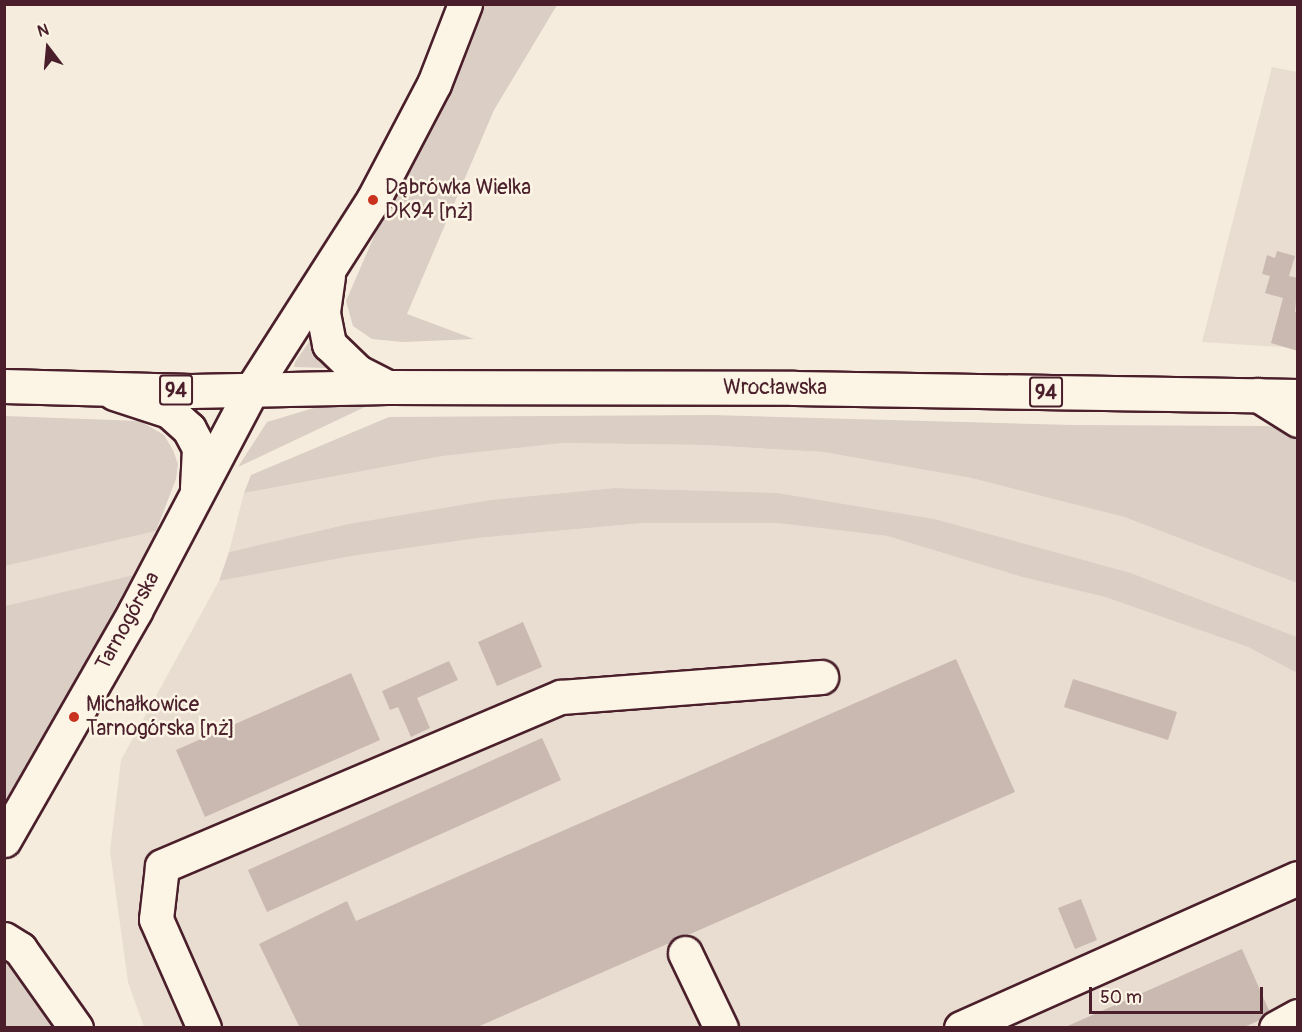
<!DOCTYPE html>
<html>
<head>
<meta charset="utf-8">
<style>
	body { margin:0 }
	#map { position:relative; width:1302px; height:1032px; overflow:hidden; background:#f5ecde; font-family:Pangolin,sans-serif }
	div>[style] { position:absolute }
	.built>* { inset:0; background:#e8ddd0 }
	.green>* { inset:0; background:#dbcec4 }
	.building>* { inset:0; background:#cab9b1 }
	.roads { filter:drop-shadow(2px 0 #4a1f2b) drop-shadow(-2px 0 #4a1f2b) drop-shadow(0 2px #4a1f2b) drop-shadow(0 -2px #4a1f2b) }
	.minor>* { height:33px; margin:-16.5px; padding:0 16.5px; transform-origin:16.5px; border-radius:16.5px; background:#fcf5e5 }
	.major>* { height:33px; margin:-16.5px; padding:0 16.5px; transform-origin:16.5px; border-radius:16.5px; background:#fcf5e5 }
	.dots>* { width:16px; height:16px; translate:-50% -50%; box-sizing:border-box; border:3px solid #fcf5e5; border-radius:50% }
	span { translate:-50% -50%; white-space:nowrap; text-align:center; line-height:1.15; -webkit-text-stroke:5px #fcf5e5; paint-order:stroke }
	.shield-label span { padding:2px 4px; background:#fcf5e5; border:2px solid; border-radius:4px; -webkit-text-stroke-width:0 }
	.shield-label { font-size:20px; color:#4a1f2b; font-weight:700 }
	.poi-label { font-size:21px; color:#4a1f2b }
	.left { translate:0 -50%; text-align:left }
	.street-label { font-size:21px; color:#4a1f2b }
	.frame { position:absolute; inset:0; border:6px solid #4a1f2b; pointer-events:none }
	.north { position:absolute; left:18px; top:18px; width:60px; height:60px; -webkit-text-stroke:4px #fcf5e5; paint-order:stroke; rotate:344deg; font-size:16px; font-weight:700; line-height:24px; text-align:center; color:#4a1f2b }
	.north::after { content:''; display:block; margin:auto; width:21px; height:27px; background:#4a1f2b; clip-path:polygon(50% 0,100% 100%,50% 72%,0 100%) }
	.scale { position:absolute; left:1089px; top:987px; width:174px; height:27px; box-sizing:border-box; border:3px solid #4a1f2b; border-top:0; padding-left:8px; font-size:18px; line-height:21px; white-space:nowrap; color:#4a1f2b; -webkit-text-stroke:4px #fcf5e5; paint-order:stroke }
</style>
</head>
<body>
<div id="map">
	<div class="built">
		<div style="clip-path:polygon(1272px 67px,1297px 72px,1297px 348px,1202px 342px)"></div>
		<div style="clip-path:polygon(563px 443px,705px 445px,823px 452px,971px 478px,1124px 517px,1297px 583px,1297px 637px,1131px 573px,935px 519px,778px 493px,615px 488px,490px 500px,348px 524px,229px 552px,244px 493px,443px 456px)"></div>
		<div style="clip-path:polygon(644px 523px,777px 523px,887px 536px,1022px 577px,1105px 597px,1248px 647px,1297px 673px,1297px 1027px,144px 1027px,128px 982px,110px 851px,121px 760px,219px 581px,352px 556px,478px 538px)"></div>
		<div style="clip-path:polygon(156px 531px,142px 573px,5px 606px,4px 566px)"></div>
	</div>
	<div class="green">
		<div style="clip-path:polygon(470px 5px,557px 5px,494px 110px,407px 314px,474px 339px,403px 342px,372px 339px,353px 326px,346px 301px,442px 80px)"></div>
		<div style="clip-path:polygon(311px 339px,330px 365px,328px 368px,294px 367px,295px 362px)"></div>
		<div style="clip-path:polygon(367px 406px,238px 467px,267px 422px,317px 407px)"></div>
		<div style="clip-path:polygon(712px 415px,1073px 425px,1268px 426px,1291px 432px,1297px 437px,1297px 583px,1124px 517px,971px 478px,823px 452px,705px 445px,563px 443px,443px 456px,244px 493px,251px 475px,389px 417px)"></div>
		<div style="clip-path:polygon(5px 416px,140px 421px,164px 435px,173px 450px,178px 464px,176px 479px,156px 531px,5px 566px)"></div>
		<div style="clip-path:polygon(615px 488px,778px 493px,935px 519px,1131px 573px,1297px 637px,1297px 673px,1248px 647px,1105px 597px,1022px 577px,887px 536px,777px 523px,644px 523px,478px 538px,352px 556px,219px 581px,229px 552px,348px 524px,490px 500px)"></div>
		<div style="clip-path:polygon(142px 573px,5px 801px,5px 606px)"></div>
		<div style="clip-path:polygon(5px 960px,60px 1027px,5px 1027px)"></div>
	</div>
	<div class="building">
		<div style="clip-path:polygon(1277px 251px,1295px 256px,1289px 276px,1298px 278px,1295px 312px,1298px 313px,1298px 351px,1271px 343px,1283px 298px,1265px 293px,1270px 276px,1262px 274px,1267px 255px,1275px 258px)"></div>
		<div style="clip-path:polygon(523px 622px,542px 667px,497px 686px,478px 642px)"></div>
		<div style="clip-path:polygon(956px 659px,1015px 792px,475px 1028px,300px 1028px,259px 944px,347px 901px,356px 921px)"></div>
		<div style="clip-path:polygon(449px 661px,458px 680px,417px 698px,430px 728px,411px 737px,398px 707px,390px 710px,382px 691px)"></div>
		<div style="clip-path:polygon(351px 673px,380px 740px,205px 817px,176px 750px)"></div>
		<div style="clip-path:polygon(1073px 679px,1177px 712px,1168px 740px,1064px 707px)"></div>
		<div style="clip-path:polygon(542px 738px,561px 780px,267px 912px,248px 870px)"></div>
		<div style="clip-path:polygon(1081px 899px,1097px 940px,1075px 949px,1058px 908px)"></div>
		<div style="clip-path:polygon(1242px 949px,1271px 1015px,1242px 1028px,1063px 1028px)"></div>
	</div>
	<div class="roads">
		<div class="minor">
			<div style="left:328px;top:276px;width:37px;rotate:98deg"></div>
			<div style="left:323px;top:313px;width:32px;rotate:79deg"></div>
			<div style="left:329px;top:344px;width:40px;rotate:44deg"></div>
			<div style="left:358px;top:372px;width:33px;rotate:27deg"></div>
			<div style="left:114px;top:393px;width:58px;rotate:18.1deg"></div>
			<div style="left:169px;top:411px;width:27px;rotate:42deg"></div>
			<div style="left:189px;top:429px;width:21px;rotate:62deg"></div>
			<div style="left:199px;top:448px;width:40px;rotate:92.9deg"></div>
			<div style="left:1258px;top:395px;width:47px;rotate:32deg"></div>
			<div style="left:4px;top:840px;width:264px;rotate:-60.2deg"></div>
			<div style="left:135px;top:611px;width:251px;rotate:-62.2deg"></div>
			<div style="left:252px;top:389px;width:224px;rotate:-57.4deg"></div>
			<div style="left:373px;top:200px;width:131px;rotate:-62.3deg"></div>
			<div style="left:434px;top:84px;width:86px;rotate:-68.8deg"></div>
			<div style="left:4px;top:939px;width:19px;rotate:32deg"></div>
			<div style="left:20px;top:949px;width:97px;rotate:54.7deg"></div>
			<div style="left:685px;top:953px;width:83px;rotate:64.4deg"></div>
			<div style="left:204px;top:1028px;width:119px;rotate:-113.8deg"></div>
			<div style="left:156px;top:919px;width:53px;rotate:-83.5deg"></div>
			<div style="left:162px;top:866px;width:433px;rotate:-23deg"></div>
			<div style="left:561px;top:697px;width:261px;rotate:-4.4deg"></div>
			<div style="left:961px;top:1028px;width:369px;rotate:-24deg"></div>
			<div style="left:1276px;top:1028px;width:25px;rotate:-29deg"></div>
		</div>
		<div class="major">
			<div style="left:4px;top:386px;width:187px;rotate:1.5deg"></div>
			<div style="left:191px;top:391px;width:196px;rotate:-1.2deg"></div>
			<div style="left:387px;top:387px;width:407px;rotate:0.1deg"></div>
			<div style="left:794px;top:388px;width:504px;rotate:0.91deg"></div>
		</div>
	</div>
	<div class="dots">
		<div style="left:373px;top:200px;background:#c8321e"></div>
		<div style="left:74px;top:717px;background:#c8321e"></div>
	</div>
	<div class="shield-label">
		<span style="left:176px;top:390px">94</span>
		<span style="left:1046px;top:392px">94</span>
	</div>
	<div class="poi-label">
		<span class="left" style="left:385px;top:200px">Dąbrówka Wielka<br>DK94 [nż]</span>
		<span class="left" style="left:86px;top:717px">Michałkowice<br>Tarnogórska [nż]</span>
	</div>
	<div class="street-label">
		<span style="left:775px;top:388px">Wrocławska</span>
		<span style="left:128px;top:621px;rotate:-61deg">Tarnogórska</span>
	</div>
	<div class="frame"></div>
	<div class="north">N</div>
	<div class="scale">50 m</div>
</div>
</body>
</html>
